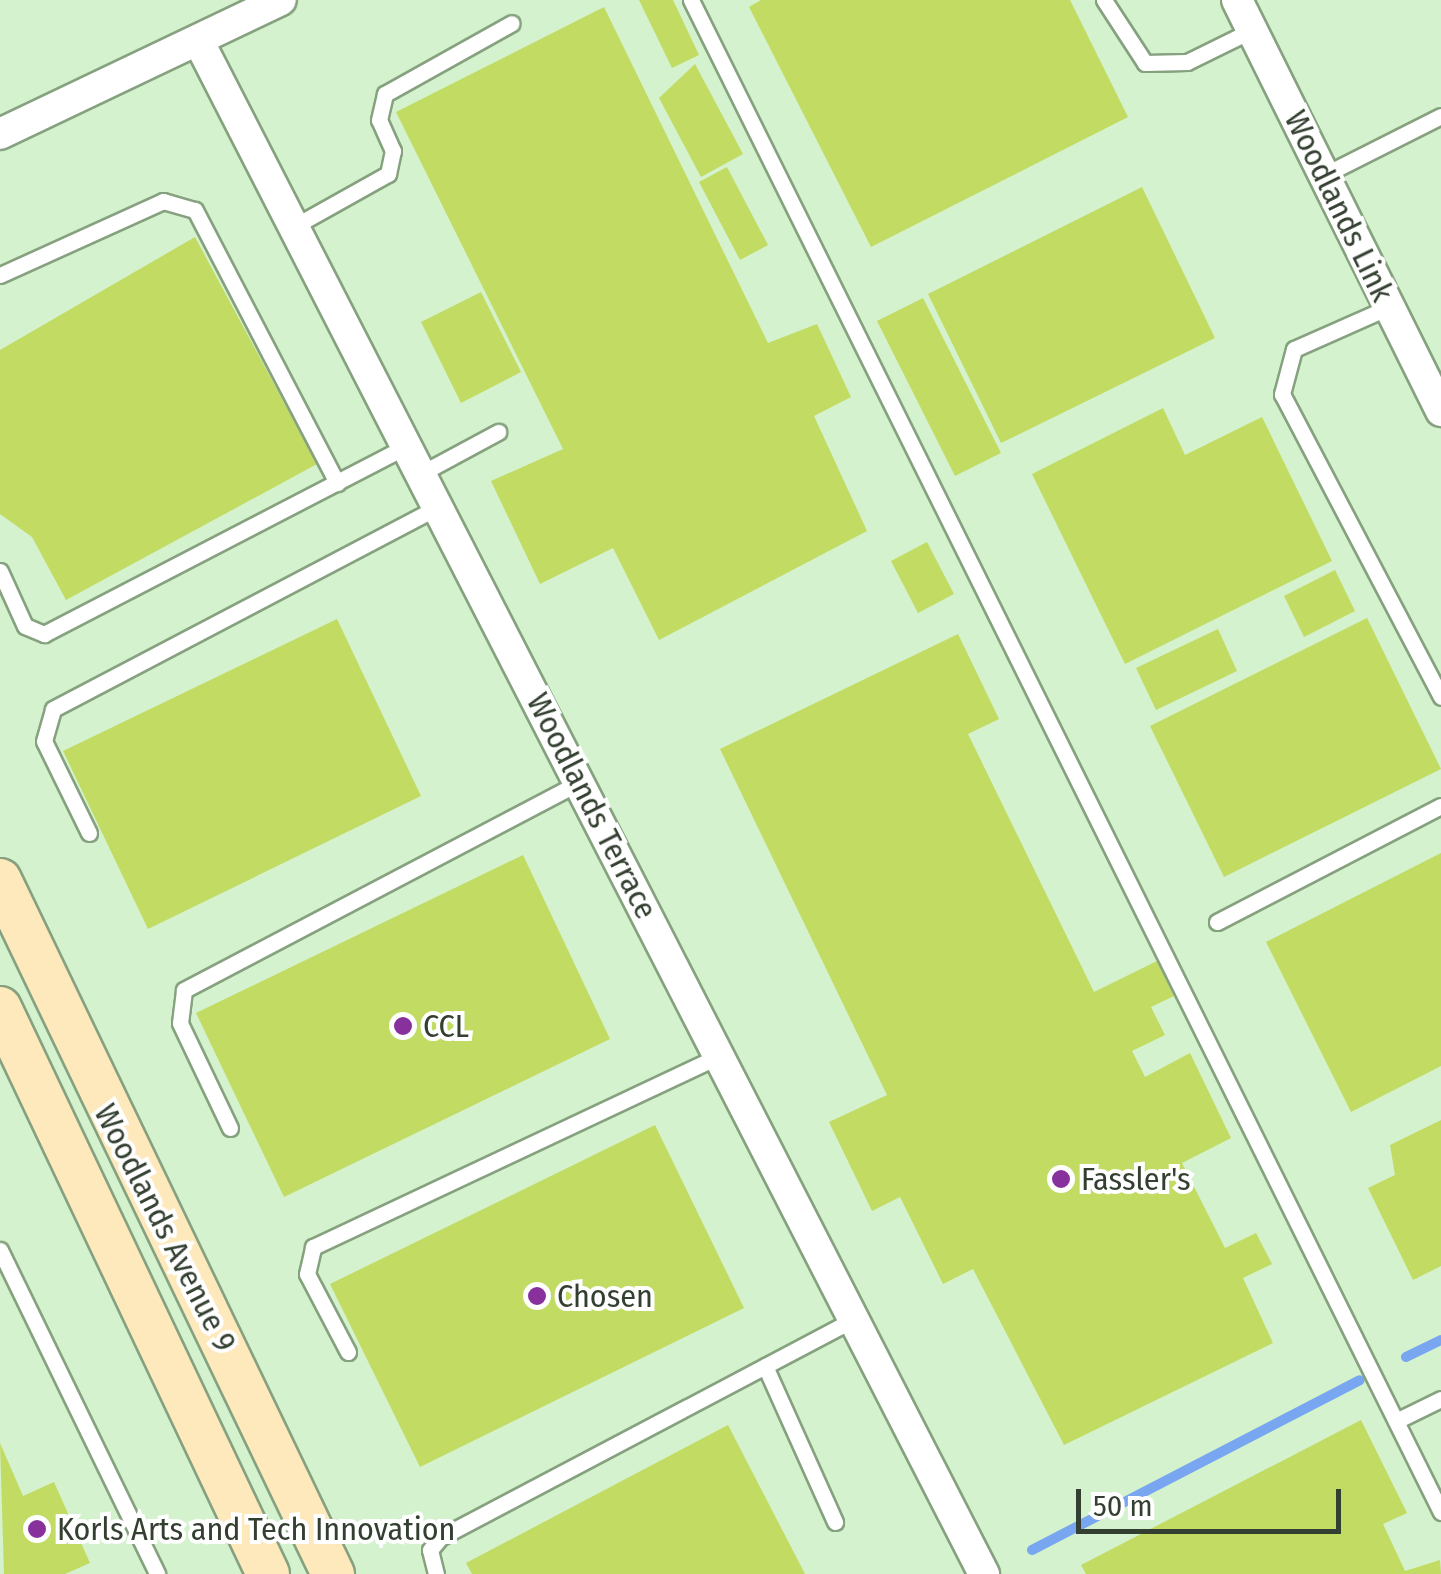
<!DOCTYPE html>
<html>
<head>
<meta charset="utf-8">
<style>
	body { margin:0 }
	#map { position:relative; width:1441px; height:1574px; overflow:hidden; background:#d4f2cd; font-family:"Fira Sans Condensed",sans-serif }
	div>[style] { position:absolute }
	.stream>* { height:10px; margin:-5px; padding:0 5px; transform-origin:5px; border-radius:5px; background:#78a6f0 }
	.building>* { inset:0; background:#c2db63 }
	.roads { filter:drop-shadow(2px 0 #86a17f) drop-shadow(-2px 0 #86a17f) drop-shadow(0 2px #86a17f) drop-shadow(0 -2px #86a17f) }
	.lane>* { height:15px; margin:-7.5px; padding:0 7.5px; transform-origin:7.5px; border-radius:7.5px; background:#fff }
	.street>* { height:30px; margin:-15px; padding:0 15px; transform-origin:15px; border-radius:15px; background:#fff }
	.secondary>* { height:42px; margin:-21px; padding:0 21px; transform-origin:21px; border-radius:21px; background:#fee9bd }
	.dots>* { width:28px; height:28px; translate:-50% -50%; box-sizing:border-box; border:5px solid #fff; border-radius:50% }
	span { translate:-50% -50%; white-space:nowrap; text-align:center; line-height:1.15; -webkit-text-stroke:8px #fff; paint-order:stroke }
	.street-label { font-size:32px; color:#333f30 }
	.poi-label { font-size:32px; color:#333f30 }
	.left { translate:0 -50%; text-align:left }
	.scale { position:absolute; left:1076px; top:1489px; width:265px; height:45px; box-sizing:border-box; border:5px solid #333f30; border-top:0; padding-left:12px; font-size:30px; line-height:35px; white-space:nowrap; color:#333f30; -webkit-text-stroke:8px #fff; paint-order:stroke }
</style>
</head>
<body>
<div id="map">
	<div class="stream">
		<div style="left:1406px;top:1357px;width:39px;rotate:-26deg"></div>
		<div style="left:1032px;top:1550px;width:369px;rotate:-27.4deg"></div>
	</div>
	<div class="building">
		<div style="clip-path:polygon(639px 0,673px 0,699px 55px,672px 68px)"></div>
		<div style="clip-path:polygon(761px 0,1070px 0,1128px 117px,871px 247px,749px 7px)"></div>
		<div style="clip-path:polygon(604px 7px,768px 343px,817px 324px,851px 397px,814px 416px,867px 531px,659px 640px,613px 548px,540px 584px,491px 481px,563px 449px,396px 112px)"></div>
		<div style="clip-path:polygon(695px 64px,743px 154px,701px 177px,659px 98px)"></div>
		<div style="clip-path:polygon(727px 167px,768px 245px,740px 260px,699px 182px)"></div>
		<div style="clip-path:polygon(1142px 187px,1215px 338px,1001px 443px,928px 294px)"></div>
		<div style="clip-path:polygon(195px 237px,317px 464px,66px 600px,32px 537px,0 514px,0 350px)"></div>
		<div style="clip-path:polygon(481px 292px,521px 372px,461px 403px,421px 322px)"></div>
		<div style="clip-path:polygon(923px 298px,1001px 453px,955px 476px,877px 321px)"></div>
		<div style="clip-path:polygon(1163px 408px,1185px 455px,1262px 417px,1332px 561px,1125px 664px,1032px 474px)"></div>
		<div style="clip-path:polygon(927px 542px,954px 594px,918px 613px,891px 561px)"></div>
		<div style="clip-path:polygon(1335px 570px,1355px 611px,1304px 637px,1284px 596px)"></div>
		<div style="clip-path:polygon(1367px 618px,1441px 769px,1224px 877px,1150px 726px)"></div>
		<div style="clip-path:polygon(337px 619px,421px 796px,148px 929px,63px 751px)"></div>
		<div style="clip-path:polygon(1218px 629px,1237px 671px,1156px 710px,1136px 668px)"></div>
		<div style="clip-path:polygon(958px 634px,999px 719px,968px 734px,1094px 992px,1157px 961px,1174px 996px,1151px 1007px,1165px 1035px,1132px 1051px,1145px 1077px,1190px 1053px,1231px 1138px,1182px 1163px,1225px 1248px,1256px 1233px,1272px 1264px,1243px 1278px,1273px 1343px,1064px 1445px,973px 1269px,943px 1284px,900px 1197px,872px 1211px,829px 1122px,887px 1095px,720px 749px)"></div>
		<div style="clip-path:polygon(1441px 853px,1441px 1066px,1351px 1112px,1266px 942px)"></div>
		<div style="clip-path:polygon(523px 855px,610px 1039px,284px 1197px,196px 1013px)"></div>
		<div style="clip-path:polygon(1441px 1120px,1441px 1266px,1413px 1280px,1368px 1188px,1395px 1175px,1390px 1145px)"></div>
		<div style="clip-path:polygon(655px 1125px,744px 1308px,420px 1467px,330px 1284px)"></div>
		<div style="clip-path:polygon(1361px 1420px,1407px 1513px,1383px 1524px,1405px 1571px,1440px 1560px,1441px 1574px,1086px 1574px,1081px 1565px)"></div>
		<div style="clip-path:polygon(728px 1425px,805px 1574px,472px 1574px,466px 1563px)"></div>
		<div style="clip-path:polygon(0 1443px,23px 1496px,54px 1482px,90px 1563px,65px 1574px,4px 1574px)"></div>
	</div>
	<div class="roads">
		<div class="lane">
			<div style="left:691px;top:0;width:1688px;rotate:63.62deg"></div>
			<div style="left:1104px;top:0;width:75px;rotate:56.9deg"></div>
			<div style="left:1145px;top:63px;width:42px;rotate:-1.4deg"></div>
			<div style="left:1187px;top:62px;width:72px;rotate:-26.2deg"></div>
			<div style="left:1324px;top:175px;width:131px;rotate:-26.8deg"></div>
			<div style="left:293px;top:227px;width:109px;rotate:-29.2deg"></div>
			<div style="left:388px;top:174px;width:24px;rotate:-78deg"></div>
			<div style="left:393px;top:151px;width:34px;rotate:-114deg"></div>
			<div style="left:379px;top:120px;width:27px;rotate:-77deg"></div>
			<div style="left:385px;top:94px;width:145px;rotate:-29.2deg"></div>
			<div style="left:0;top:275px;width:179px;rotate:-24.4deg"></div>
			<div style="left:163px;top:201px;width:33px;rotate:16deg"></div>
			<div style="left:195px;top:210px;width:308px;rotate:62.5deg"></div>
			<div style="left:1389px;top:307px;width:104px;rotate:156.1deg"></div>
			<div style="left:1294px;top:349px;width:47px;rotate:104.9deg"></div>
			<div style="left:1282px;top:394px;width:342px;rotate:62.3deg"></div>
			<div style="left:420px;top:474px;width:89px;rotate:-28.3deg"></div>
			<div style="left:0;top:571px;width:60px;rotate:65.6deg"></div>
			<div style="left:25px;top:626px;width:21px;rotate:23deg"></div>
			<div style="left:44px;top:634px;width:408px;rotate:-27.4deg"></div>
			<div style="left:89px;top:833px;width:102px;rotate:-116.1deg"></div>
			<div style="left:44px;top:741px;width:33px;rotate:-74deg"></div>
			<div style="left:53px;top:709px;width:435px;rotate:-27.7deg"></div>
			<div style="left:1217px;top:922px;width:252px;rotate:-27.4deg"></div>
			<div style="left:230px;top:1128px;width:116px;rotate:-115.5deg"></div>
			<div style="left:180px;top:1023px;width:33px;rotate:-83deg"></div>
			<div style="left:184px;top:990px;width:446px;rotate:-27.7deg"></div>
			<div style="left:0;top:1250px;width:360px;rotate:64.1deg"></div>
			<div style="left:348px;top:1352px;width:88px;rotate:-117.7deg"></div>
			<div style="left:307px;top:1274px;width:28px;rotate:-77deg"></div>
			<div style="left:313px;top:1247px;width:449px;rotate:-25.2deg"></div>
			<div style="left:765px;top:1366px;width:171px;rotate:65.8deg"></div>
			<div style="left:1396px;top:1421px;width:50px;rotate:-26.1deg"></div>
			<div style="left:436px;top:1574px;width:25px;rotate:-104deg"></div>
			<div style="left:430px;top:1550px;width:17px;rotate:-50deg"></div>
			<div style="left:441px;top:1537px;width:468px;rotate:-27.8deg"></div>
		</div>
		<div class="street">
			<div style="left:1237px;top:0;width:459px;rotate:63.6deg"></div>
			<div style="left:198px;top:40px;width:1724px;rotate:62.87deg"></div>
			<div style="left:0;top:134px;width:311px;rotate:-25.5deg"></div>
		</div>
		<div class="secondary">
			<div style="left:0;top:880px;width:770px;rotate:64.37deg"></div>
			<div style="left:0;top:1008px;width:626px;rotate:64.66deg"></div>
		</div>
	</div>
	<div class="dots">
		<div style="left:403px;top:1026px;background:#88309c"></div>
		<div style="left:1061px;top:1179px;background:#88309c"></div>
		<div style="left:537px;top:1296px;background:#88309c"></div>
		<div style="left:37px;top:1529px;background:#88309c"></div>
	</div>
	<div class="street-label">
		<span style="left:1339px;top:206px;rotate:64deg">Woodlands Link</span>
		<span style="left:592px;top:806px;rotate:63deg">Woodlands Terrace</span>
		<span style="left:165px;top:1228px;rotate:63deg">Woodlands Avenue 9</span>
	</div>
	<div class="poi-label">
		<span class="left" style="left:423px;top:1026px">CCL</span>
		<span class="left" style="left:1081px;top:1179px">Fassler's</span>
		<span class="left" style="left:557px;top:1296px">Chosen</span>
		<span class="left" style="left:57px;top:1529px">Korls Arts and Tech Innovation</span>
	</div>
	<div class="scale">50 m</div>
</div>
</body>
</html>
